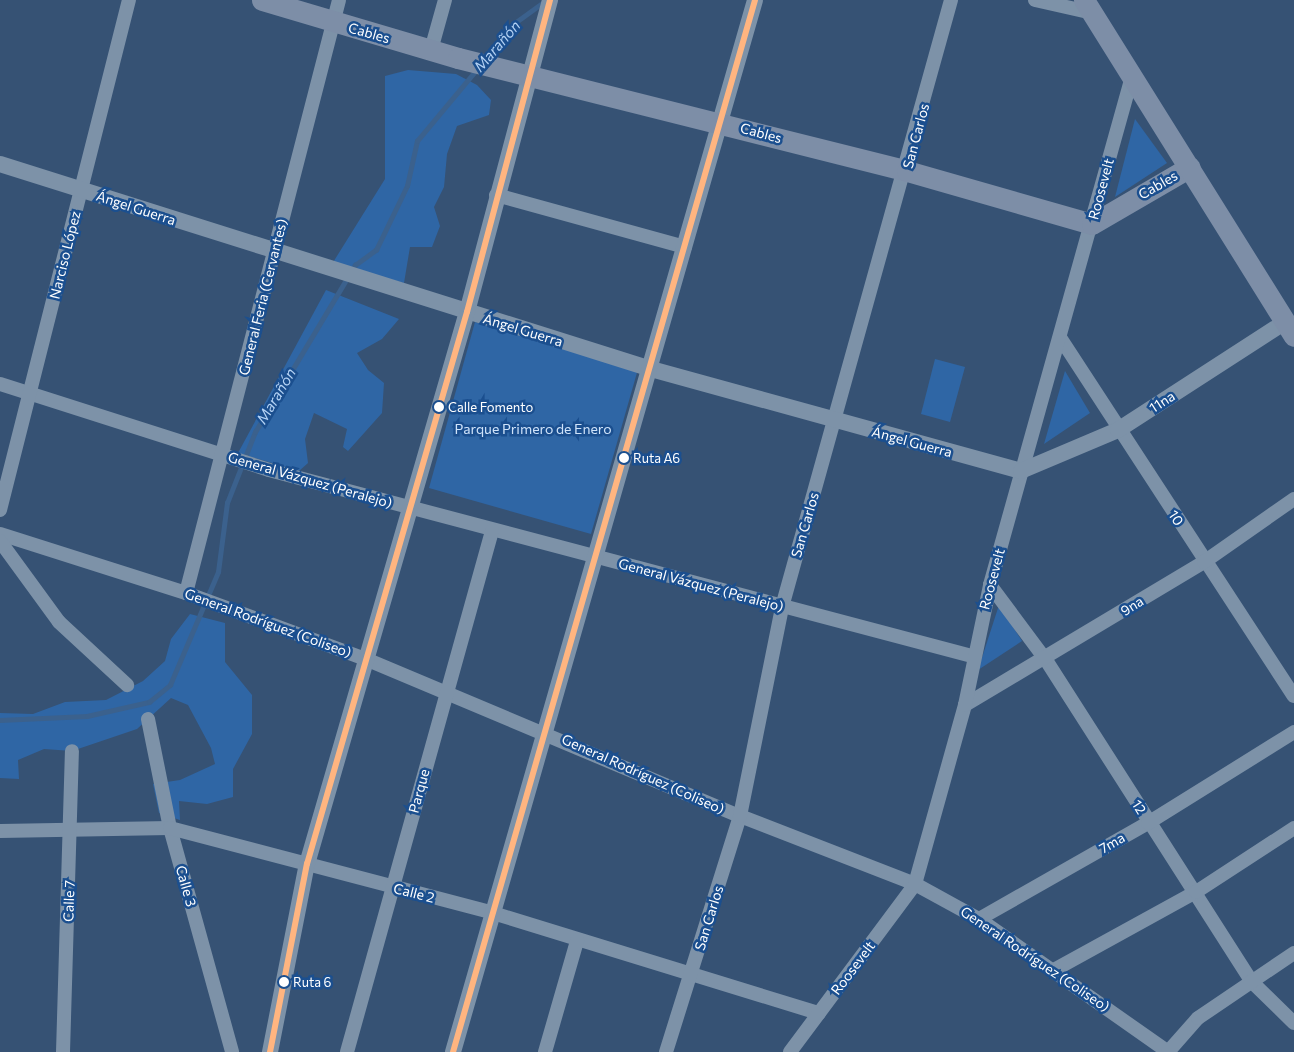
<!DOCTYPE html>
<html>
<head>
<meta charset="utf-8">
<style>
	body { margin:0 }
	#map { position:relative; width:1294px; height:1052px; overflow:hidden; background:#365274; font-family:Commissioner,sans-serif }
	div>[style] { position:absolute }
	.green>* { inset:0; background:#2f66a5 }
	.stream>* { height:4.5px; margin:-2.25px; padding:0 2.25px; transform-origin:2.25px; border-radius:2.25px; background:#3b618d }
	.minor>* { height:14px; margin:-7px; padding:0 7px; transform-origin:7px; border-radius:7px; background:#7d92a8 }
	.tertiary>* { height:16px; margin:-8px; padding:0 8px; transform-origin:8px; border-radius:8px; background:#7d92a8 }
	.primary>* { height:21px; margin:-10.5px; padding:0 10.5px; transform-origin:10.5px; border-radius:10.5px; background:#7d8ea7 }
	.bus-1>* { height:6px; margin:-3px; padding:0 3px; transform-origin:3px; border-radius:3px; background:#ffb580 }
	.dots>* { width:14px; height:14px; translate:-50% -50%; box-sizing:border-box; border:2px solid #1b4f8f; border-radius:50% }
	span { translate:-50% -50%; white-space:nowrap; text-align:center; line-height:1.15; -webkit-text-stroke:5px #1b4f8f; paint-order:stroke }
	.bus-label { font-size:13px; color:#fff }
	.left { translate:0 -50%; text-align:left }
	.street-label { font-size:14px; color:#fff }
	.park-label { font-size:14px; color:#cfe3fa }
	.water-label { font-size:15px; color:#b5d3f5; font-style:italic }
</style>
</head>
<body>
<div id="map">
	<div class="green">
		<div style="clip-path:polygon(408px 70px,456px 74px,477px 85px,491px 100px,489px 115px,457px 126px,447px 154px,444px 187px,434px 207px,440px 226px,432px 247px,410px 247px,404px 283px,332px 264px,385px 179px,385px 76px)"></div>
		<div style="clip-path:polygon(1135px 119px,1167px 163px,1115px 197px)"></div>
		<div style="clip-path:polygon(326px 290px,399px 319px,382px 339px,357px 353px,368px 370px,384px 383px,382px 413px,348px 451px,343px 447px,347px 429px,314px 413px,305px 439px,308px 463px,299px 471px,238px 453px)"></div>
		<div style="clip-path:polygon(475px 322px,638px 369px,591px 534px,429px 488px)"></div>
		<div style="clip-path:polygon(935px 359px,965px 367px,950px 422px,921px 414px)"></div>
		<div style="clip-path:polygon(1065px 371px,1090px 413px,1044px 444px)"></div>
		<div style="clip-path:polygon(999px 605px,1022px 641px,978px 670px)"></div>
		<div style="clip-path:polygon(190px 614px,225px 623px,225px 662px,252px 695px,252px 734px,233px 769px,233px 797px,207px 804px,179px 801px,180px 820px,159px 813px,153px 784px,180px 780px,215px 764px,211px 748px,188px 705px,171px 698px,137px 729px,72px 751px,44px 749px,18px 760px,19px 779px,0 778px,0 713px,33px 714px,65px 702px,106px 700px,143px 681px,165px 661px,171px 639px)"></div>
	</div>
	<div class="stream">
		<div style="left:485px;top:59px;width:48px;rotate:-50deg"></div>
		<div style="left:516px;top:22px;width:34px;rotate:-36deg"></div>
		<div style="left:0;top:720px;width:87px;rotate:-2.6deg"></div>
		<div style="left:87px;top:716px;width:64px;rotate:-12.7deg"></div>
		<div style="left:149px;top:702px;width:27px;rotate:-39deg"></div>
		<div style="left:170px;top:685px;width:123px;rotate:-67deg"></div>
		<div style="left:218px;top:572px;width:70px;rotate:-82.6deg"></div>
		<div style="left:227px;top:503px;width:76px;rotate:-68.5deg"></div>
		<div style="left:255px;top:432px;width:195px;rotate:-59.1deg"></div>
		<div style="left:355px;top:265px;width:26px;rotate:-36deg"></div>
		<div style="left:376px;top:250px;width:71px;rotate:-64.2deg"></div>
		<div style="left:407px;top:186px;width:46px;rotate:-77.5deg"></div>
		<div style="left:417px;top:141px;width:94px;rotate:-50.2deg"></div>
	</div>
	<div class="minor">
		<div style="left:1035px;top:0;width:59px;rotate:12.6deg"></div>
		<div style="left:431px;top:50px;width:52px;rotate:-74.4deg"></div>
		<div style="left:496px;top:195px;width:196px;rotate:15.4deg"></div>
		<div style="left:1061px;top:339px;width:426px;rotate:56.9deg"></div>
		<div style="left:0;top:384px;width:282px;rotate:17.7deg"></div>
		<div style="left:269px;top:470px;width:727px;rotate:14.82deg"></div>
		<div style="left:0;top:510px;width:526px;rotate:-75.81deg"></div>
		<div style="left:0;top:534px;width:195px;rotate:17.6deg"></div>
		<div style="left:186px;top:593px;width:194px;rotate:20.2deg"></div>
		<div style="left:368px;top:660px;width:403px;rotate:22.8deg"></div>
		<div style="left:740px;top:816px;width:188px;rotate:21.2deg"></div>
		<div style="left:915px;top:884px;width:73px;rotate:28.7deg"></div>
		<div style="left:979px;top:919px;width:231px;rotate:35.1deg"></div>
		<div style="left:0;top:541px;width:100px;rotate:53.9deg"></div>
		<div style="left:59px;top:622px;width:93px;rotate:42.8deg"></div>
		<div style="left:990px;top:585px;width:94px;rotate:53.3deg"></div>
		<div style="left:1046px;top:660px;width:381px;rotate:57.4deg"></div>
		<div style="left:1251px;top:981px;width:60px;rotate:44.3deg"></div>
		<div style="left:186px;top:593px;width:612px;rotate:-75.53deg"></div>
		<div style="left:965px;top:705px;width:279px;rotate:-30.9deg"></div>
		<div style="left:1204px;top:562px;width:110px;rotate:-35deg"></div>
		<div style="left:148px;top:719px;width:111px;rotate:78.6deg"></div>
		<div style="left:170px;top:828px;width:232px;rotate:74.5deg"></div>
		<div style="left:0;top:831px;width:170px;rotate:-1deg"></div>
		<div style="left:170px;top:828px;width:334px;rotate:14.7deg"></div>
		<div style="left:493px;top:913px;width:341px;rotate:17.1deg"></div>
		<div style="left:979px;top:919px;width:194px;rotate:-29.6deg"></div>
		<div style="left:1148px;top:823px;width:172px;rotate:-31.9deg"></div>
		<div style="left:1054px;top:970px;width:162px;rotate:-28.8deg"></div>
		<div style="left:1196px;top:892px;width:117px;rotate:-33.1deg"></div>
		<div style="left:63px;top:1052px;width:301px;rotate:-88.3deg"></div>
		<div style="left:347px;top:1052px;width:541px;rotate:-74.45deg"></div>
		<div style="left:545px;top:1052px;width:116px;rotate:-73.9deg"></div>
		<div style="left:666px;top:1052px;width:247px;rotate:-72.6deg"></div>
		<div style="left:740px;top:816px;width:213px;rotate:-78.6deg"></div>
		<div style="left:782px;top:607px;width:630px;rotate:-74.44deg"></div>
		<div style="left:790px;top:1052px;width:209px;rotate:-53.3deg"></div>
		<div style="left:915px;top:884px;width:186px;rotate:-74.4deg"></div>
		<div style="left:965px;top:705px;width:123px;rotate:-78.2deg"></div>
		<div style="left:990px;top:585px;width:532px;rotate:-74.4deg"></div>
		<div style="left:1168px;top:1052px;width:45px;rotate:-48.6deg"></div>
		<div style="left:1198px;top:1018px;width:116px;rotate:-34.1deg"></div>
	</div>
	<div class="tertiary">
		<div style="left:0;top:164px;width:683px;rotate:17.48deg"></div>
		<div style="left:651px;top:369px;width:384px;rotate:15.4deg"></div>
		<div style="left:1021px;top:471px;width:105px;rotate:-22.9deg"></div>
		<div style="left:1118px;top:430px;width:199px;rotate:-32.9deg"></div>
		<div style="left:270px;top:1052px;width:192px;rotate:-78.9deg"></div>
		<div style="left:307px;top:864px;width:575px;rotate:-73.84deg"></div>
		<div style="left:467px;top:312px;width:323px;rotate:-75.1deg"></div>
		<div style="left:453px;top:1052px;width:1094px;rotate:-73.98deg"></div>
	</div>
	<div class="primary">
		<div style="left:262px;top:0;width:204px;rotate:16.5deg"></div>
		<div style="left:458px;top:58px;width:463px;rotate:14.1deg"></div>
		<div style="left:907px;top:171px;width:192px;rotate:16deg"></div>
		<div style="left:1092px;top:224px;width:113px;rotate:-30.2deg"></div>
		<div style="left:1084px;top:0;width:396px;rotate:58deg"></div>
	</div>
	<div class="bus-1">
		<div style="left:270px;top:1052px;width:192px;rotate:-78.9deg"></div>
		<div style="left:307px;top:864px;width:575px;rotate:-73.84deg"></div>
		<div style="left:467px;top:312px;width:323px;rotate:-75.1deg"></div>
		<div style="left:453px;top:1052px;width:1094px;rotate:-73.98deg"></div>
	</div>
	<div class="dots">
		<div style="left:439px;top:407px;background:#fff"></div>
		<div style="left:624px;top:458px;background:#fff"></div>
		<div style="left:284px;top:982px;background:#fff"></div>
	</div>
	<div class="bus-label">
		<span class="left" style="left:448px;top:407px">Calle Fomento</span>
		<span class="left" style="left:633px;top:458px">Ruta A6</span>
		<span class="left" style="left:293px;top:982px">Ruta 6</span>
	</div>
	<div class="street-label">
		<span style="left:369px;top:33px;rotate:16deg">Cables</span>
		<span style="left:761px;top:133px;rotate:15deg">Cables</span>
		<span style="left:916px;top:136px;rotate:-75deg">San Carlos</span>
		<span style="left:1158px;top:185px;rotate:-30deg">Cables</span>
		<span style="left:1101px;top:189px;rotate:-75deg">Roosevelt</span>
		<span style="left:136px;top:208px;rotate:18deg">Ángel Guerra</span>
		<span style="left:65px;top:255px;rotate:-76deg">Narciso López</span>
		<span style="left:263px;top:297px;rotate:-76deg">General Feria (Cervantes)</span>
		<span style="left:523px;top:330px;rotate:17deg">Ángel Guerra</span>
		<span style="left:1162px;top:402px;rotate:-33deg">11na</span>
		<span style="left:912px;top:442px;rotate:15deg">Ángel Guerra</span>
		<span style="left:310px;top:480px;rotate:16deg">General Vázquez (Peralejo)</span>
		<span style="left:1176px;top:518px;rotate:57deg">10</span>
		<span style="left:805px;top:525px;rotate:-74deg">San Carlos</span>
		<span style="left:992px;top:579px;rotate:-75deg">Roosevelt</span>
		<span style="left:701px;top:585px;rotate:15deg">General Vázquez (Peralejo)</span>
		<span style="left:1132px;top:606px;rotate:-32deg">9na</span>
		<span style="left:268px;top:623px;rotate:20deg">General Rodríguez (Coliseo)</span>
		<span style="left:643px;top:774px;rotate:24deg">General Rodríguez (Coliseo)</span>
		<span style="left:419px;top:791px;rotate:-75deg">Parque</span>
		<span style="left:1139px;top:807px;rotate:58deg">12</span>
		<span style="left:1112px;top:843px;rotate:-30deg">7ma</span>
		<span style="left:186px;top:886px;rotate:74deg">Calle 3</span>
		<span style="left:414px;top:893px;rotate:14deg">Calle 2</span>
		<span style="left:69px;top:901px;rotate:-88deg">Calle 7</span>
		<span style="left:709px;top:918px;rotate:-73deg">San Carlos</span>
		<span style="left:1035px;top:959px;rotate:34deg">General Rodríguez (Coliseo)</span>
		<span style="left:853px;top:968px;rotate:-53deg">Roosevelt</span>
	</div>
	<div class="park-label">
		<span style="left:533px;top:429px">Parque Primero de Enero</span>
	</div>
	<div class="water-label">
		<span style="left:497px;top:46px;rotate:-49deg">Marañón</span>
		<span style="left:276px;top:396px;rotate:-59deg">Marañón</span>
	</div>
</div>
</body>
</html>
